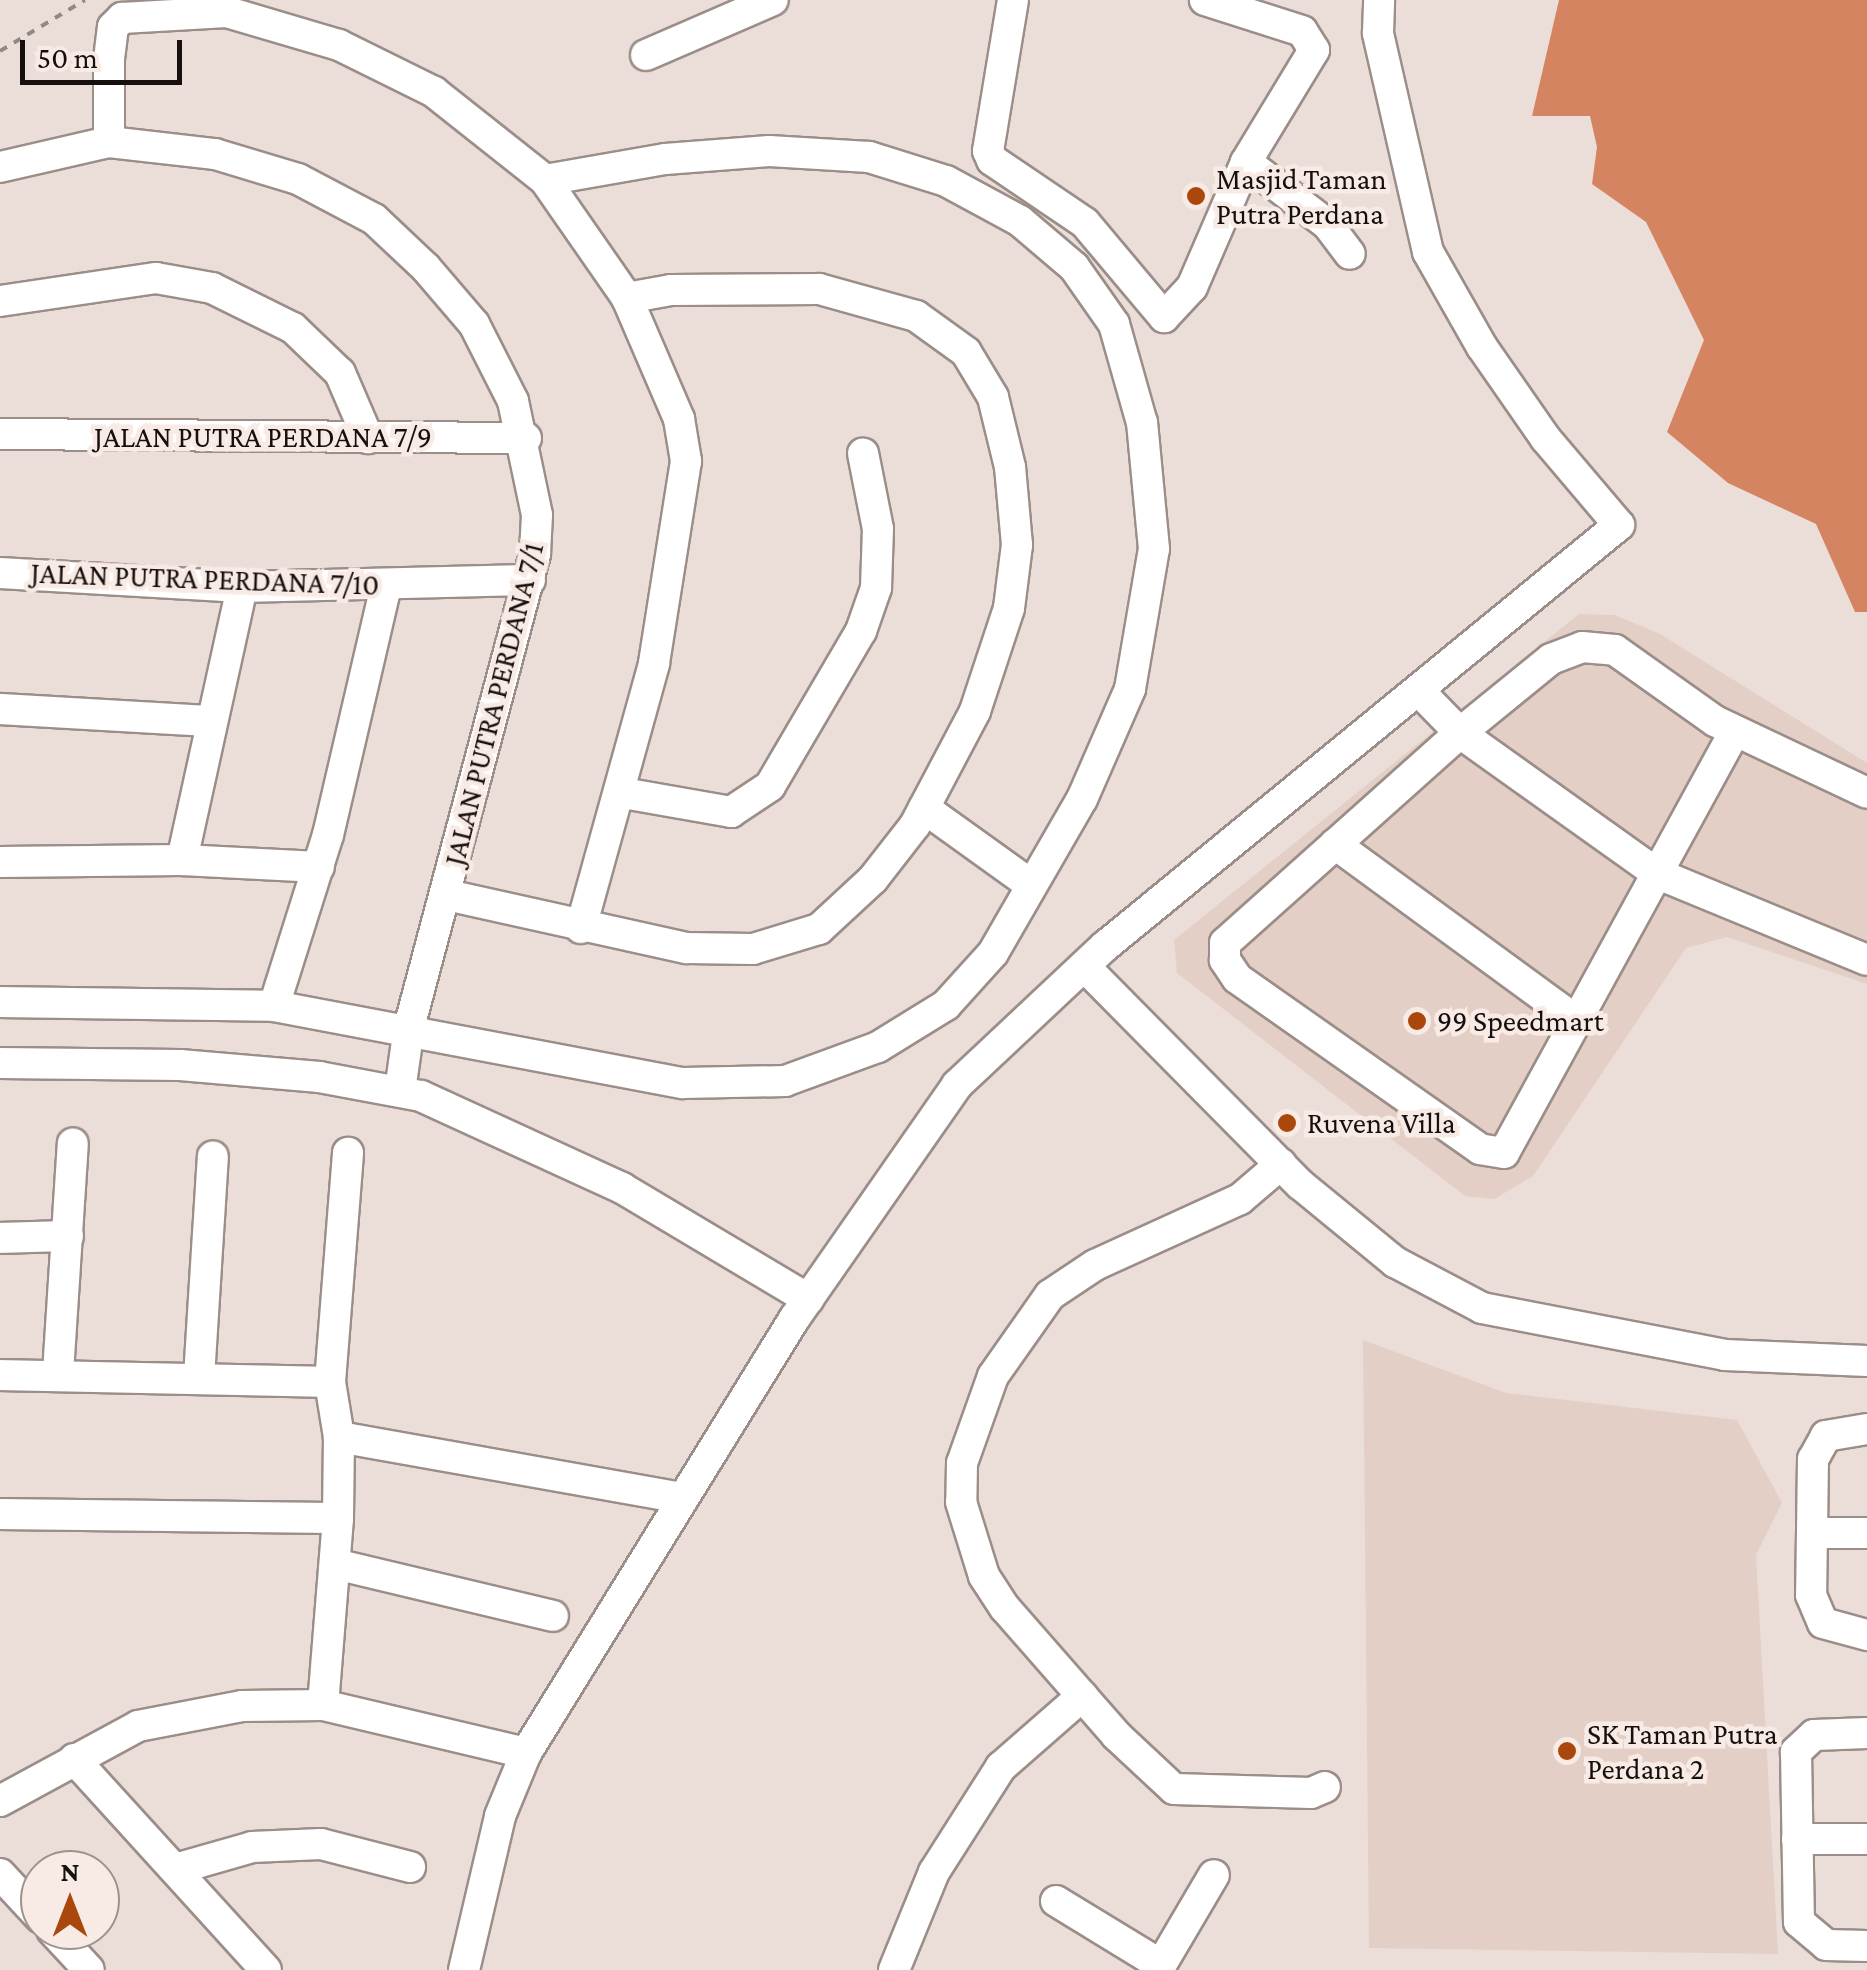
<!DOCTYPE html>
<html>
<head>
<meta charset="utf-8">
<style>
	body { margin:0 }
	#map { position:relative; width:1867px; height:1970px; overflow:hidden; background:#ebddd7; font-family:"Crimson Pro",serif }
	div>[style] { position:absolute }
	.built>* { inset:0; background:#e4cfc6 }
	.water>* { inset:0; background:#d58461 }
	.path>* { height:4px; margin-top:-2px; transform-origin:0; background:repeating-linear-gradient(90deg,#928884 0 8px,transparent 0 16px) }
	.roads { filter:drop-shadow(2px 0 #9b8e88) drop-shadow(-2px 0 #9b8e88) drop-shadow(0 2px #9b8e88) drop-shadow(0 -2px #9b8e88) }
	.minor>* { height:30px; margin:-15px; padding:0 15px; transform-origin:15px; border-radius:15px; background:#fff }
	.dots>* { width:28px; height:28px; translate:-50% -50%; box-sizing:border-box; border:5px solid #f8eae4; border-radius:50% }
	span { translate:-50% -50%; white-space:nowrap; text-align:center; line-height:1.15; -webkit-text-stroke:9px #f8eae4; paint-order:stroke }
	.poi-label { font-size:30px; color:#15100e }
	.left { translate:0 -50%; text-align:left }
	.street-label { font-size:30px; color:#15100e }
	.north { position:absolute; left:20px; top:1850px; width:100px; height:100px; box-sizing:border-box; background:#f8eae4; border:2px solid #9d938e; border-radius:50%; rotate:0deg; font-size:28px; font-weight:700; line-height:40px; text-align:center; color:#15100e }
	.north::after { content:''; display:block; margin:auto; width:35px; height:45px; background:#aa470d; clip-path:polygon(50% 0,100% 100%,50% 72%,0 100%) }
	.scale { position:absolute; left:20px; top:40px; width:162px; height:45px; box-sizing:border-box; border:5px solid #15100e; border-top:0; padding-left:12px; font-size:30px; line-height:35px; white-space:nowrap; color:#15100e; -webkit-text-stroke:8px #f8eae4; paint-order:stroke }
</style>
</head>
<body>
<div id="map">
	<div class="built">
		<div style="clip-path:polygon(1579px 614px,1615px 615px,1660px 634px,1867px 763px,1867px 984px,1727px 937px,1686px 948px,1533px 1176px,1494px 1199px,1465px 1196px,1177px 973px,1174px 940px)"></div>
		<div style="clip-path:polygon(1363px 1340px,1506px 1393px,1737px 1420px,1782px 1503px,1756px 1555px,1778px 1954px,1369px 1948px)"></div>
	</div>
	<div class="water">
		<div style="clip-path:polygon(1559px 0,1867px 0,1867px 612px,1855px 612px,1816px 524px,1728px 483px,1667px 432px,1704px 340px,1646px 222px,1592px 184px,1597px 147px,1590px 116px,1532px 116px)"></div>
	</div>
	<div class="path">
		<div style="left:0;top:51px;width:99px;rotate:-31deg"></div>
	</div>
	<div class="roads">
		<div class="minor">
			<div style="left:1013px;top:0;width:153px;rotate:99.4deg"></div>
			<div style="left:988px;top:151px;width:10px;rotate:66deg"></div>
			<div style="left:992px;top:160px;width:112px;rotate:34.1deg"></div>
			<div style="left:1085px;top:223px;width:123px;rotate:50deg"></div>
			<div style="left:1164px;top:317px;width:41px;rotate:-47deg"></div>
			<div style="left:1192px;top:287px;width:136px;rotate:-66.6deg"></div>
			<div style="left:1246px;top:162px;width:131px;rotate:-58.7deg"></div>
			<div style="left:1314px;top:50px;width:22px;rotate:-122deg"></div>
			<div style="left:1302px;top:31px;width:102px;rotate:-162.3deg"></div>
			<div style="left:646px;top:55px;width:138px;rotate:-23.4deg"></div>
			<div style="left:109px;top:142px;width:83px;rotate:-90deg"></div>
			<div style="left:109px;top:59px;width:32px;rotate:-83deg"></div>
			<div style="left:113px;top:27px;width:13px;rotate:-45deg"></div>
			<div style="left:122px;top:18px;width:105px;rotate:-3.3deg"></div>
			<div style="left:227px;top:12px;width:117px;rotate:16.4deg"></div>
			<div style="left:339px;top:45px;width:106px;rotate:26.3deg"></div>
			<div style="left:434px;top:92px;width:142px;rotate:38.4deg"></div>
			<div style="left:545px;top:180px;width:144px;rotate:55.2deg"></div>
			<div style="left:627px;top:298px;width:132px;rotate:66.7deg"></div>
			<div style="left:679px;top:419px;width:43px;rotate:80.5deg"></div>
			<div style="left:686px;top:461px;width:206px;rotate:99deg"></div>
			<div style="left:654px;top:664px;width:274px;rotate:105.5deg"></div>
			<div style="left:1246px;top:162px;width:103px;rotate:37.5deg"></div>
			<div style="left:1328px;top:225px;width:36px;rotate:53deg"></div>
			<div style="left:0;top:167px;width:112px;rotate:-12.9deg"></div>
			<div style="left:109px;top:142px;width:107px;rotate:6.5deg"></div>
			<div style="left:215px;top:154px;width:87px;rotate:16.8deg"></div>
			<div style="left:298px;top:179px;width:86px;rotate:27.8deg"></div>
			<div style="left:374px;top:219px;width:71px;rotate:43.3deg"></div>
			<div style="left:426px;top:268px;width:74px;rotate:49.4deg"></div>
			<div style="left:474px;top:324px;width:86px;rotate:63.1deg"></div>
			<div style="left:513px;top:401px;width:116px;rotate:78.1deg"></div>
			<div style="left:537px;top:515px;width:39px;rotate:93deg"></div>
			<div style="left:535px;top:554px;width:489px;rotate:104.9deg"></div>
			<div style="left:409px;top:1027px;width:65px;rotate:98deg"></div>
			<div style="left:0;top:301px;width:158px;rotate:-8.4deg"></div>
			<div style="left:156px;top:278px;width:57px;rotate:10.1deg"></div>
			<div style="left:212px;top:288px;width:90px;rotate:26.3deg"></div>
			<div style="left:293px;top:328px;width:65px;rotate:43.8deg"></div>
			<div style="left:340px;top:373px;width:71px;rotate:66.7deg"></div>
			<div style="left:0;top:434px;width:526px;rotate:0.44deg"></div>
			<div style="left:0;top:573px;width:242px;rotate:3.3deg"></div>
			<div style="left:242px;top:587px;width:288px;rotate:-1.4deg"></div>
			<div style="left:1419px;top:691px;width:59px;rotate:45.7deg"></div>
			<div style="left:1460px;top:733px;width:241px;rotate:35.5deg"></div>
			<div style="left:1656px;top:873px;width:228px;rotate:22.4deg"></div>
			<div style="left:0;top:709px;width:211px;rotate:3.3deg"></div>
			<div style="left:1735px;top:731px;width:481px;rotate:118.7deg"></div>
			<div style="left:1504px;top:1153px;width:24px;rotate:-171deg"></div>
			<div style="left:1480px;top:1149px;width:297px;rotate:-144.9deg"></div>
			<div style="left:1237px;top:978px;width:22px;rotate:-124deg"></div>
			<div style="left:1225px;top:960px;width:17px;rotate:-90deg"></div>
			<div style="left:1225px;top:943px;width:315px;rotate:-41.8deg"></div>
			<div style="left:1460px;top:733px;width:117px;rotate:-39.1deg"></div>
			<div style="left:1551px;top:659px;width:33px;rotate:-21deg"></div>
			<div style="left:1582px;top:647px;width:33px;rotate:5deg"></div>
			<div style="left:1615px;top:650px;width:123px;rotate:35.4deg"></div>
			<div style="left:1715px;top:721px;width:168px;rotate:25.3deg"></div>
			<div style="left:623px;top:793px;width:110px;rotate:10deg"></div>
			<div style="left:731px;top:812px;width:47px;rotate:-33.7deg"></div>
			<div style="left:770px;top:786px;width:180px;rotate:-59.6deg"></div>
			<div style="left:861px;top:631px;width:46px;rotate:-70.8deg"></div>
			<div style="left:876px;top:588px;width:59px;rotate:-88.1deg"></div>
			<div style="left:878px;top:529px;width:77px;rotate:-101.2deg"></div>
			<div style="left:924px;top:808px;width:132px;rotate:35.7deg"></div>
			<div style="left:1335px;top:844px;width:300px;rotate:36.2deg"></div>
			<div style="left:182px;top:860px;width:280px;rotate:-77.6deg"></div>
			<div style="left:0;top:862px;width:182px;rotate:-0.6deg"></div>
			<div style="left:182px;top:860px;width:137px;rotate:2.9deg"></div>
			<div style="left:447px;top:895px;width:246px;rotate:12.5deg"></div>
			<div style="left:687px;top:948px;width:66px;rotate:0.9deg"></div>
			<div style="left:753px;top:949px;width:69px;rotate:-16.9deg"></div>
			<div style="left:819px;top:929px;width:74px;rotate:-42.8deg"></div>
			<div style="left:873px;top:879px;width:68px;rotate:-52.1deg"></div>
			<div style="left:915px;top:825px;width:129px;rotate:-62.2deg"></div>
			<div style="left:975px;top:711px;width:108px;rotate:-71.7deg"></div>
			<div style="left:1009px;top:608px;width:64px;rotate:-82.8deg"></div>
			<div style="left:1017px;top:545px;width:78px;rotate:-95.1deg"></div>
			<div style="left:1010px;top:467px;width:72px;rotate:-103.7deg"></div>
			<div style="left:993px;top:397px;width:52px;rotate:-121deg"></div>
			<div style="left:966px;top:352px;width:62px;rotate:-144.2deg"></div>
			<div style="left:916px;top:316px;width:101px;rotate:-164.4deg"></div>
			<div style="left:819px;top:289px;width:148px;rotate:179.6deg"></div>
			<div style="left:671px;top:290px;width:45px;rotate:169.7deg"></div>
			<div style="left:1084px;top:966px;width:308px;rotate:45.3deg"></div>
			<div style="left:1301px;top:1185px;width:122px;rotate:39.3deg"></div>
			<div style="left:1395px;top:1262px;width:98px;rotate:27.9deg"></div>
			<div style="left:1482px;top:1308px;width:248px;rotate:10.9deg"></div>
			<div style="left:1725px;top:1355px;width:142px;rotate:2.4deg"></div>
			<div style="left:0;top:1002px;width:274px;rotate:0.8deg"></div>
			<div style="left:274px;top:1006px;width:416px;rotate:10.7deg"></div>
			<div style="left:683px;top:1083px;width:102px;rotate:-1.1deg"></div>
			<div style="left:785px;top:1081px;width:99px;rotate:-20.1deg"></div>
			<div style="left:878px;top:1047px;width:80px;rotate:-31.7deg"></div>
			<div style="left:946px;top:1005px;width:70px;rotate:-47.9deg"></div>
			<div style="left:993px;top:953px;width:178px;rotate:-60deg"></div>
			<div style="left:1082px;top:799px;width:120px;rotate:-66.4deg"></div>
			<div style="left:1130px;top:689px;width:142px;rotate:-80.3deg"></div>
			<div style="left:1154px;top:549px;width:127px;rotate:-95.4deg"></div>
			<div style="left:1142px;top:423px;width:103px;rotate:-105.8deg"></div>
			<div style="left:1114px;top:324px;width:70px;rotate:-125.1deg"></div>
			<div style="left:1074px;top:267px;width:71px;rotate:-139.6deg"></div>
			<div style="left:1020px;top:221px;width:84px;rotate:-151.6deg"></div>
			<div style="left:946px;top:181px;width:81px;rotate:-162.7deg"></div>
			<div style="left:869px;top:157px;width:100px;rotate:-176.6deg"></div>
			<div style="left:769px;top:151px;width:104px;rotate:175.6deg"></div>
			<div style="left:665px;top:159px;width:122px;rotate:170.1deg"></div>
			<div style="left:274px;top:1006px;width:179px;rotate:-72.5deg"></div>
			<div style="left:328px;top:835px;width:256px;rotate:-76.9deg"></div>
			<div style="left:0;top:1063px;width:180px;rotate:0.6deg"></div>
			<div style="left:180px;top:1065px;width:140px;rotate:4.9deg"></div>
			<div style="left:319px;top:1077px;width:104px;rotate:10.6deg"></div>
			<div style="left:421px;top:1096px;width:221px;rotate:24.6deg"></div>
			<div style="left:622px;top:1188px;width:217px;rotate:30.8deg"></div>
			<div style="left:1281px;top:1164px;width:54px;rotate:139.5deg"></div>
			<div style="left:1240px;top:1199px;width:159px;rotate:155.5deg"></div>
			<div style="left:1095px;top:1265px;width:54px;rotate:146.3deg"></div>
			<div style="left:1050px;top:1295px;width:99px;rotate:125.1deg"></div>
			<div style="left:993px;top:1376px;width:92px;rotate:109.6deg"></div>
			<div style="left:962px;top:1463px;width:39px;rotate:91deg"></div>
			<div style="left:961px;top:1502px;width:77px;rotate:72.7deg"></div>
			<div style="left:984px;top:1576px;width:38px;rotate:57deg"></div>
			<div style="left:1005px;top:1608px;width:169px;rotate:48.8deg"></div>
			<div style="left:1116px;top:1735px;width:79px;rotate:43deg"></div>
			<div style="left:1174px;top:1789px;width:137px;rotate:1.7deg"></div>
			<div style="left:1311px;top:1793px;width:15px;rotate:-23deg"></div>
			<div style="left:0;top:1238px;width:68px;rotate:-1.7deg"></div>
			<div style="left:58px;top:1373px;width:230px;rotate:-86.3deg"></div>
			<div style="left:0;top:1375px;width:330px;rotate:1.2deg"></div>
			<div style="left:199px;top:1377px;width:221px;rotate:-86.4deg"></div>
			<div style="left:1867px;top:1429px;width:42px;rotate:170.3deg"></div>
			<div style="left:1826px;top:1436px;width:26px;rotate:119deg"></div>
			<div style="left:1813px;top:1459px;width:136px;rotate:90.8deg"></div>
			<div style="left:1811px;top:1595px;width:30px;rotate:67deg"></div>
			<div style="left:1823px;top:1623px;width:46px;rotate:15.3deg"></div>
			<div style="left:339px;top:1437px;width:349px;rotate:10.1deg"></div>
			<div style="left:0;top:1514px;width:338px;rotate:0.7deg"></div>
			<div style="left:1812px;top:1533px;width:55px"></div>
			<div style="left:335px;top:1564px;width:224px;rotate:13.4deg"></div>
			<div style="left:323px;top:1705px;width:188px;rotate:-85.4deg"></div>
			<div style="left:338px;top:1518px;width:81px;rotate:-89.3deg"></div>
			<div style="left:339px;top:1437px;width:56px;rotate:-99.3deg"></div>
			<div style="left:330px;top:1382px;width:230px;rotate:-85.5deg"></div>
			<div style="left:1867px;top:1733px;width:53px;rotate:177.8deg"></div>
			<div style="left:1814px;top:1735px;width:25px;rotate:137deg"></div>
			<div style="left:1796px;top:1752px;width:170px;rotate:89deg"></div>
			<div style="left:1799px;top:1922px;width:35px;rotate:40deg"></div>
			<div style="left:1826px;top:1945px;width:41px;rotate:1.4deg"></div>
			<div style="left:74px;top:1759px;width:285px;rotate:47.7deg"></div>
			<div style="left:0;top:1801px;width:157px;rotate:-28.5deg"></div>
			<div style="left:138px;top:1726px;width:106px;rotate:-10.9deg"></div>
			<div style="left:242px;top:1706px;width:81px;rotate:-0.7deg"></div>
			<div style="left:323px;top:1705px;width:209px;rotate:13.3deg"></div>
			<div style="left:1797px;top:1839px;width:70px"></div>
			<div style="left:179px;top:1868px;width:76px;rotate:-16deg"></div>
			<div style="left:252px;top:1847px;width:69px;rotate:-2.5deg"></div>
			<div style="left:321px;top:1844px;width:92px;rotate:14.5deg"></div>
			<div style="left:0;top:1874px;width:59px;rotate:47.1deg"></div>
			<div style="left:1056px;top:1901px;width:123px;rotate:31.4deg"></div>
			<div style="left:52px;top:1930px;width:54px;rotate:47.2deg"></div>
			<div style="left:464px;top:1970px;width:158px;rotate:-76.8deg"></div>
			<div style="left:500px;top:1816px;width:68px;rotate:-67.6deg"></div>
			<div style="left:526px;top:1753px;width:510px;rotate:-58.3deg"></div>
			<div style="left:794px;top:1319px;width:285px;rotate:-55.1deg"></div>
			<div style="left:957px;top:1085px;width:202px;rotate:-43.2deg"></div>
			<div style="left:1104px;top:947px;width:666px;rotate:-39.33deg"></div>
			<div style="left:1619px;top:525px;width:113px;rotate:-130.3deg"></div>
			<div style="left:1546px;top:439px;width:112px;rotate:-124.8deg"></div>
			<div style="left:1482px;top:347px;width:109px;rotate:-119.6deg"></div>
			<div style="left:1428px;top:252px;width:225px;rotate:-102.9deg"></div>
			<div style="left:1378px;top:33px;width:33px;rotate:-88deg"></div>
			<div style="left:894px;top:1970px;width:106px;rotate:-67.8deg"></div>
			<div style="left:934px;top:1872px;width:125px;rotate:-57.5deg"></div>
			<div style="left:1001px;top:1767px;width:108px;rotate:-41.2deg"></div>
			<div style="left:1158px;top:1970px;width:110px;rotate:-59.5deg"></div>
		</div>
	</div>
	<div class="dots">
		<div style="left:1196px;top:196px;background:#aa470d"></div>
		<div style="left:1417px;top:1021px;background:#aa470d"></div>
		<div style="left:1287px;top:1123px;background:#aa470d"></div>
		<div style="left:1567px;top:1751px;background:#aa470d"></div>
	</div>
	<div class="poi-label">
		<span class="left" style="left:1216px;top:196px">Masjid Taman<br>Putra Perdana</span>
		<span class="left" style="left:1437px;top:1021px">99 Speedmart</span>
		<span class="left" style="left:1307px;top:1123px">Ruvena Villa</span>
		<span class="left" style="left:1587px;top:1751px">SK Taman Putra<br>Perdana 2</span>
	</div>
	<div class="street-label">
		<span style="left:263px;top:437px">JALAN PUTRA PERDANA 7/9</span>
		<span style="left:205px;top:579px;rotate:2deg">JALAN PUTRA PERDANA 7/10</span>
		<span style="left:494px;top:704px;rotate:-76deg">JALAN PUTRA PERDANA 7/1</span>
	</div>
	<div class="north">N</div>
	<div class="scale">50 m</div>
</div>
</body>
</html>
